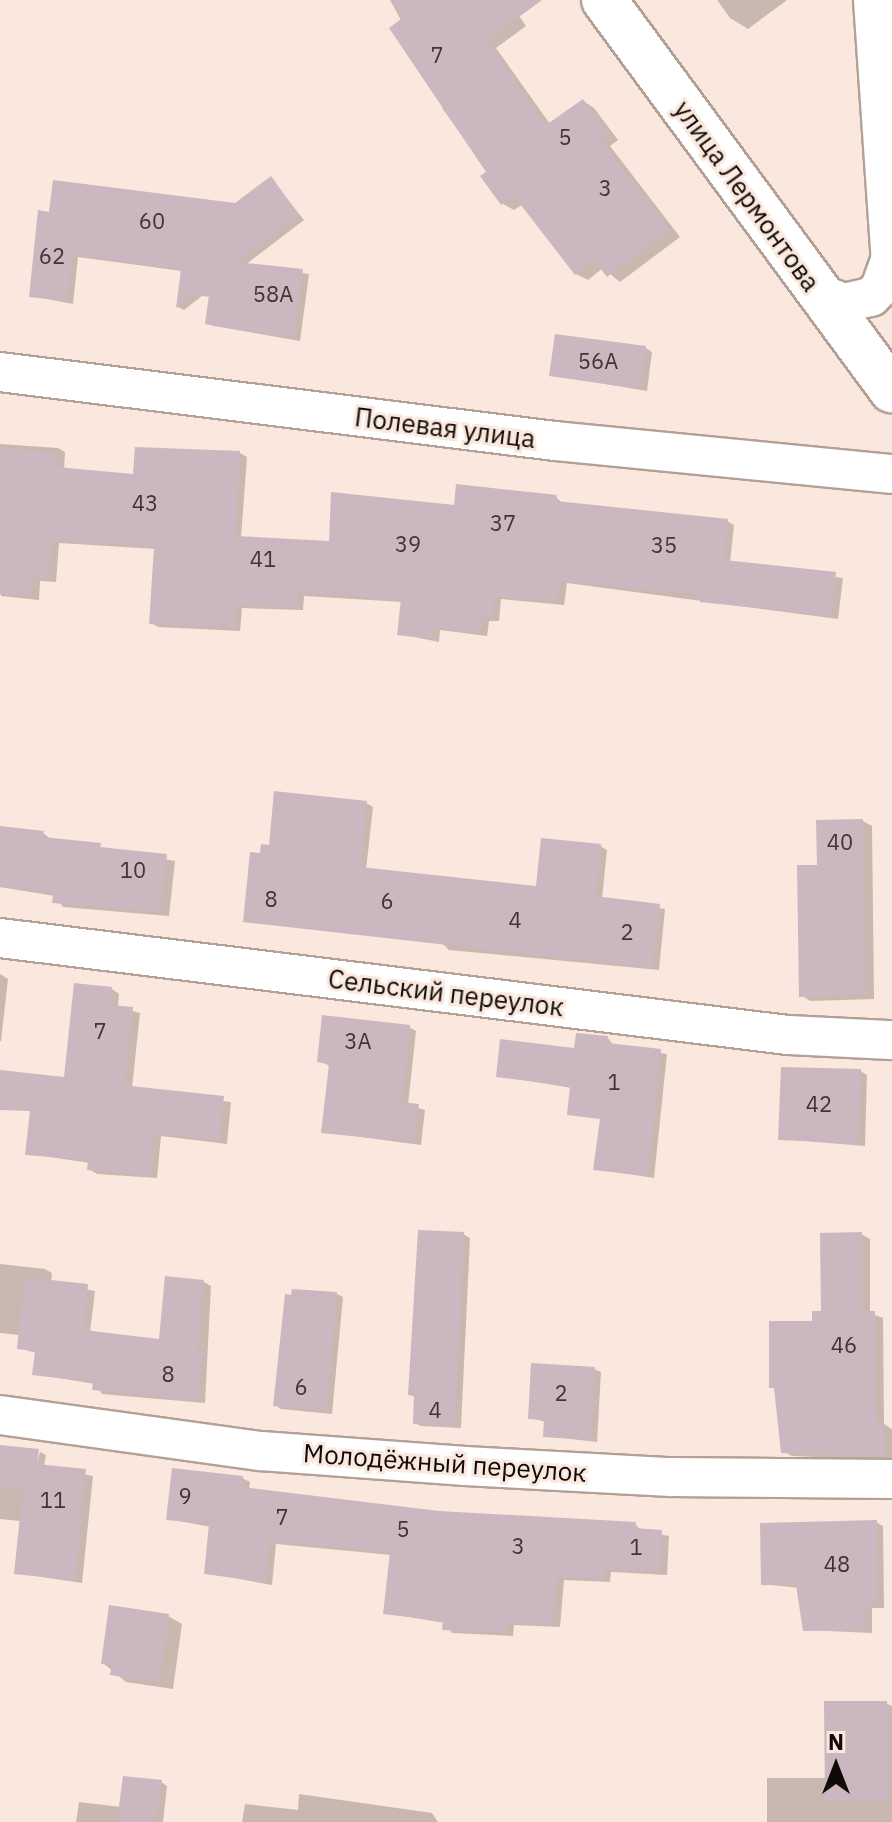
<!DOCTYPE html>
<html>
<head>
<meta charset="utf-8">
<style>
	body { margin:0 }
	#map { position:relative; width:892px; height:1822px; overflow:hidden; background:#fae7dd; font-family:"IBM Plex Sans",sans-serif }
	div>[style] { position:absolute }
	.shadow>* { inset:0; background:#0003 }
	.building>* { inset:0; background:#cbb7c0 }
	.roads { filter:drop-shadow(2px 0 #b3a097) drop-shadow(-2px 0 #b3a097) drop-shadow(0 2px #b3a097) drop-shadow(0 -2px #b3a097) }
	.minor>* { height:38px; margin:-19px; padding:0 19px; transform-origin:19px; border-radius:19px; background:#fff }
	.secondary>* { height:44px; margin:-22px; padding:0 22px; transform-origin:22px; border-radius:22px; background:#fff }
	span { translate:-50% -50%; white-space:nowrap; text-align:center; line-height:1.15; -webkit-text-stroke:6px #fae7dd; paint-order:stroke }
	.number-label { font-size:22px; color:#3f3535 }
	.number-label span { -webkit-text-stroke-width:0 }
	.street-label { font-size:26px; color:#100a07 }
	.north { position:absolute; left:796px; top:1726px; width:80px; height:80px; -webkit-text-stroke:6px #fae7dd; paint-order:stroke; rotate:0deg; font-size:22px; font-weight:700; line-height:32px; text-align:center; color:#100a07 }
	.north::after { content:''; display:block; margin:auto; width:28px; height:36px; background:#100a07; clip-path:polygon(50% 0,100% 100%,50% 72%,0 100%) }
</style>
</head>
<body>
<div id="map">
	<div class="shadow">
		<div style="clip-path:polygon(390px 0,508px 0,526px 26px,496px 48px,550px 124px,583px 101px,594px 108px,618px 140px,610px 146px,680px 237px,620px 282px,603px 268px,588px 280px,576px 274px,523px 204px,514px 210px,503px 204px,489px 173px,442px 108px,447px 104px)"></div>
		<div style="clip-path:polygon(717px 0,787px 0,748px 29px,730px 18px)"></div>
		<div style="clip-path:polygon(271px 179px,304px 220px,245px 265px,309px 274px,300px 341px,214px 326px,207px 323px,211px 297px,202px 296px,184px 310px,178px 307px,182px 271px,78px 257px,73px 304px,31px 296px,40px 213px,236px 205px)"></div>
		<div style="clip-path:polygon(646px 348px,652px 352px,647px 391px,551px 375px)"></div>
		<div style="clip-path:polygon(0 444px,58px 448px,65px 452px,64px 470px,135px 477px,240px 453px,247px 457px,241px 538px,331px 543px,456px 507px,556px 497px,563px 504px,727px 521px,734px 525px,730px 563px,843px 578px,838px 619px,567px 583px,564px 605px,501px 599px,499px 621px,489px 621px,487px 636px,440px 630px,439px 642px,399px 634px,403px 602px,304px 596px,303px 610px,242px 608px,240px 631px,158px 627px,151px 623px,156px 549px,59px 543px,56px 582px,40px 581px,39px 600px,1px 596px)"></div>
		<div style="clip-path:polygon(366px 803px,373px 807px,366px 870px,538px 888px,600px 846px,607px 850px,602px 899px,665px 909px,659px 970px,449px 950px,443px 944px,245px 921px,262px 855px)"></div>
		<div style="clip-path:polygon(863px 821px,872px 826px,874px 999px,810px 1001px,801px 995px,819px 867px)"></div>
		<div style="clip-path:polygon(43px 833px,52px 840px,175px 861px,169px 916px,63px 907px,55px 896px,0 887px,0 866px)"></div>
		<div style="clip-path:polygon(0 974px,8px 979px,1px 1041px,0 1041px)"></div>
		<div style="clip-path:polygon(112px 989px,119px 994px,118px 1007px,140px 1013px,132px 1088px,231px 1102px,227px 1144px,161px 1136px,157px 1178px,97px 1174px,89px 1169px,90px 1163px,30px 1154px)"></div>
		<div style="clip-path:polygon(409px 1027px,416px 1031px,408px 1105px,425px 1110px,421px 1145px,323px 1132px,330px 1066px,319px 1061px)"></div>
		<div style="clip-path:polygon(608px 1038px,614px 1046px,667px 1054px,654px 1178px,595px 1169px,610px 1118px,569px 1114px,572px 1088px,498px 1076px)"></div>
		<div style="clip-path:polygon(860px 1071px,867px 1075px,865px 1146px,780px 1139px)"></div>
		<div style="clip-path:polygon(463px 1234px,470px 1238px,461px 1428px,421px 1426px,415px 1423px,416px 1398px,410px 1394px)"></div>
		<div style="clip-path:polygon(861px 1234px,870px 1239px,870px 1313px,883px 1318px,884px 1424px,892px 1429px,892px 1460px,792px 1456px,783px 1451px,776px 1390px,771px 1386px,823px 1313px)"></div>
		<div style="clip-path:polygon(0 1264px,45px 1269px,52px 1273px,51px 1282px,95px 1291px,90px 1333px,160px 1341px,204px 1282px,211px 1286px,205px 1403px,102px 1394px,95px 1384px,34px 1374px,36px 1353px,19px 1348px,20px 1335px,0 1333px)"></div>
		<div style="clip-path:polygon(337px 1294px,343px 1297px,332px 1414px,281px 1409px,275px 1405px)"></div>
		<div style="clip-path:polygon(594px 1369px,601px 1372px,597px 1442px,545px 1436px,546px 1422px,530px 1418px)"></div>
		<div style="clip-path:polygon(0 1447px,34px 1474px,40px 1452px,46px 1455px,44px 1467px,93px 1476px,82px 1583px,15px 1573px,20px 1521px,0 1519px)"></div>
		<div style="clip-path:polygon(242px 1478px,250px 1482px,249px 1490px,439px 1513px,635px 1524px,642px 1531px,669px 1536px,667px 1575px,611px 1572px,610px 1582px,564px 1580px,560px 1627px,514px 1625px,513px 1636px,452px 1633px,445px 1623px,385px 1613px,392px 1555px,276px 1544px,272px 1585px,206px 1573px,211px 1527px,168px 1519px)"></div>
		<div style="clip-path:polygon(876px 1522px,883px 1526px,884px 1608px,872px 1608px,872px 1633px,805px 1630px,799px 1588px,763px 1584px)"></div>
		<div style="clip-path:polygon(168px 1616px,182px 1624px,173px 1689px,126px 1682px,103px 1663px)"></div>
		<div style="clip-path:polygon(886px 1703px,892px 1706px,892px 1822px,767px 1822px,767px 1778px,826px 1778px)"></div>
		<div style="clip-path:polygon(161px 1782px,167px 1786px,163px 1822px,76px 1822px,79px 1802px,121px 1807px)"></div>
		<div style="clip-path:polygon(299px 1794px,432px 1813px,438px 1822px,242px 1822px,245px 1804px,298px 1810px)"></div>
	</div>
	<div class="building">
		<div style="clip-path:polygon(393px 0,542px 0,486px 41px,546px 125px,583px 99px,608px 133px,600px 139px,670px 230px,607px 277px,594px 260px,575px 275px,514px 196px,501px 205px,480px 176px,486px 172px,389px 28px,404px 17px)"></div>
		<div style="clip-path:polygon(271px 176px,299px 215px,237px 262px,303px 269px,294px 339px,205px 324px,209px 295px,195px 294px,176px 308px,181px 269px,72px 255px,67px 301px,29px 297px,38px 210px,49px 212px,53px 180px,235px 203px)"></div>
		<div style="clip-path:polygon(555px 334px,646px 346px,641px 389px,549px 376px)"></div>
		<div style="clip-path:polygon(135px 447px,240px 451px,235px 536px,329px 541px,331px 492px,454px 505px,456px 484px,557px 495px,556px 501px,728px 519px,724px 560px,836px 572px,832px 616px,700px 602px,700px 595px,560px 581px,557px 602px,495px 596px,492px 619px,482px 618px,480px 633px,433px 627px,432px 639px,397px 635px,401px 599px,297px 593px,297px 607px,235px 605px,234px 628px,149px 624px,154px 547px,52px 540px,49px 579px,33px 578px,32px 597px,0 594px,0 449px,58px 453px,57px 467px,133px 474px)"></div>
		<div style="clip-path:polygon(274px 791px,367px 801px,360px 867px,536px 886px,541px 838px,601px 844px,595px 896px,660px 904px,652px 968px,243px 922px,250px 852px,260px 853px,261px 844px,269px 845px)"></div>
		<div style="clip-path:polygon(863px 819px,866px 995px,799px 997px,797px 865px,817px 865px,816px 820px)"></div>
		<div style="clip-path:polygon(0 826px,44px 831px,43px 837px,101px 843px,100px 847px,167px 854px,161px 912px,52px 903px,53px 893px,0 887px)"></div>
		<div style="clip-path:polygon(74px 983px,112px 987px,110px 1005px,133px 1007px,125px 1082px,131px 1086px,224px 1096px,219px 1141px,154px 1133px,149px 1175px,87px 1170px,88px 1160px,25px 1155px,30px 1111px,0 1110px,0 1070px,64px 1077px)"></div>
		<div style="clip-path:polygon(322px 1015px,410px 1025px,402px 1102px,419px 1104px,414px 1142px,321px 1133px,329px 1064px,317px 1062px)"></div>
		<div style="clip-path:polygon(576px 1033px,608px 1036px,608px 1043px,661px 1049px,648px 1176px,593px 1170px,600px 1119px,567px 1115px,570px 1086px,496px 1077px,500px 1039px,574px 1048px)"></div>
		<div style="clip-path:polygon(781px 1067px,861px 1069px,858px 1143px,778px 1140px)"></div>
		<div style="clip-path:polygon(418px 1230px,464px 1232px,455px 1426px,413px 1424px,414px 1396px,408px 1395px)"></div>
		<div style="clip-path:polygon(862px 1232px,862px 1311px,875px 1311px,876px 1422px,884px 1422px,884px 1456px,781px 1453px,774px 1388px,769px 1388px,769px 1321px,812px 1321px,812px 1311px,821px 1311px,820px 1233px)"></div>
		<div style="clip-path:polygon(165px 1276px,204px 1280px,197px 1351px,203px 1352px,198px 1401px,92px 1390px,93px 1382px,32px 1375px,35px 1351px,17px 1349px,24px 1277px,88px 1284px,84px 1330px,159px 1339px)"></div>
		<div style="clip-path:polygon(292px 1289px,337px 1292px,326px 1411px,273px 1406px,285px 1294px,291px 1295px)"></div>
		<div style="clip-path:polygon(531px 1363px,595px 1367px,591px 1440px,543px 1437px,544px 1420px,528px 1419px)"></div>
		<div style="clip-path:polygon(0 1445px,39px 1449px,37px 1464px,86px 1469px,75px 1580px,14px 1574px,23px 1488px,0 1486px)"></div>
		<div style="clip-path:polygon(172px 1468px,243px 1476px,242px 1487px,439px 1511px,636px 1522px,635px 1528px,662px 1530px,660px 1572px,604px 1569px,603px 1579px,557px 1577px,553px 1624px,507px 1622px,506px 1633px,442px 1630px,443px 1621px,383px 1614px,390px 1552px,269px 1541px,265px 1582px,204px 1574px,209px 1524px,166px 1520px)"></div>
		<div style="clip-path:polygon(877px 1520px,878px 1605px,866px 1605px,866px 1630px,803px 1631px,796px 1585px,761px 1585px,760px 1523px)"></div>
		<div style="clip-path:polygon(109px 1605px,169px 1614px,160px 1682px,110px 1675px,112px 1665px,101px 1664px)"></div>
		<div style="clip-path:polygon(824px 1701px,887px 1701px,888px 1800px,825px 1800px)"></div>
		<div style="clip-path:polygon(123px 1776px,162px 1780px,156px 1822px,117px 1822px)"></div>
	</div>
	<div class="roads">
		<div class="minor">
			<div style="left:873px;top:0;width:281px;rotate:86.1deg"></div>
			<div style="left:818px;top:293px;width:28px;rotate:21deg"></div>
			<div style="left:844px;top:303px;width:28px;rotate:-13deg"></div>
			<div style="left:871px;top:297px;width:13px;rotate:-45deg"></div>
			<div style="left:880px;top:288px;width:30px;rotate:-70deg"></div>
			<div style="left:0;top:372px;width:559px;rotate:7.09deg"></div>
			<div style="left:555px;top:441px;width:339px;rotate:5.6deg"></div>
			<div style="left:0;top:938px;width:794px;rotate:7.02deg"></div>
			<div style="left:788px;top:1035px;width:104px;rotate:2.8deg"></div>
			<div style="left:0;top:1415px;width:263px;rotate:7.9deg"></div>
			<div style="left:261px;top:1451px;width:205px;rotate:4.2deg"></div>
			<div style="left:465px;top:1466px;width:206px;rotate:3.1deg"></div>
			<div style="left:671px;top:1477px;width:221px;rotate:0.5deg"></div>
		</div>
		<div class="secondary">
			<div style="left:604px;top:0;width:485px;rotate:53.6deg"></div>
		</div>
	</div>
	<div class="number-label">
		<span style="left:437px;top:55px">7</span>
		<span style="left:565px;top:137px">5</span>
		<span style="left:605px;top:188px">3</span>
		<span style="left:152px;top:221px">60</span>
		<span style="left:52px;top:256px">62</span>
		<span style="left:273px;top:294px">58А</span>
		<span style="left:598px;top:361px">56А</span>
		<span style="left:145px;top:503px">43</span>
		<span style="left:503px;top:523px">37</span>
		<span style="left:408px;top:544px">39</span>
		<span style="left:664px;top:545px">35</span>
		<span style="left:263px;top:559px">41</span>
		<span style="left:840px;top:842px">40</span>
		<span style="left:133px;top:870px">10</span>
		<span style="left:271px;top:899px">8</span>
		<span style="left:387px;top:901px">6</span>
		<span style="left:515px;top:920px">4</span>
		<span style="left:627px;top:932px">2</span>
		<span style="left:100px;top:1031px">7</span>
		<span style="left:358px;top:1041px">3А</span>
		<span style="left:614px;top:1082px">1</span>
		<span style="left:819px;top:1104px">42</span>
		<span style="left:844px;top:1345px">46</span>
		<span style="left:168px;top:1374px">8</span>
		<span style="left:301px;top:1387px">6</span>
		<span style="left:561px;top:1393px">2</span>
		<span style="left:435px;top:1410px">4</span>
		<span style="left:185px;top:1496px">9</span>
		<span style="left:53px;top:1500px">11</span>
		<span style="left:282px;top:1517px">7</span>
		<span style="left:403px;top:1529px">5</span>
		<span style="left:518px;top:1546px">3</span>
		<span style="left:636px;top:1547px">1</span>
		<span style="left:837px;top:1564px">48</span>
	</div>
	<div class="street-label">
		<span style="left:747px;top:196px;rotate:54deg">улица Лермонтова</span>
		<span style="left:445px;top:428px;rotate:7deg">Полевая улица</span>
		<span style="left:446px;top:993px;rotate:7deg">Сельский переулок</span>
		<span style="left:445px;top:1463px;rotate:4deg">Молодёжный переулок</span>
	</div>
	<div class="north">N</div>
</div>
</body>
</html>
